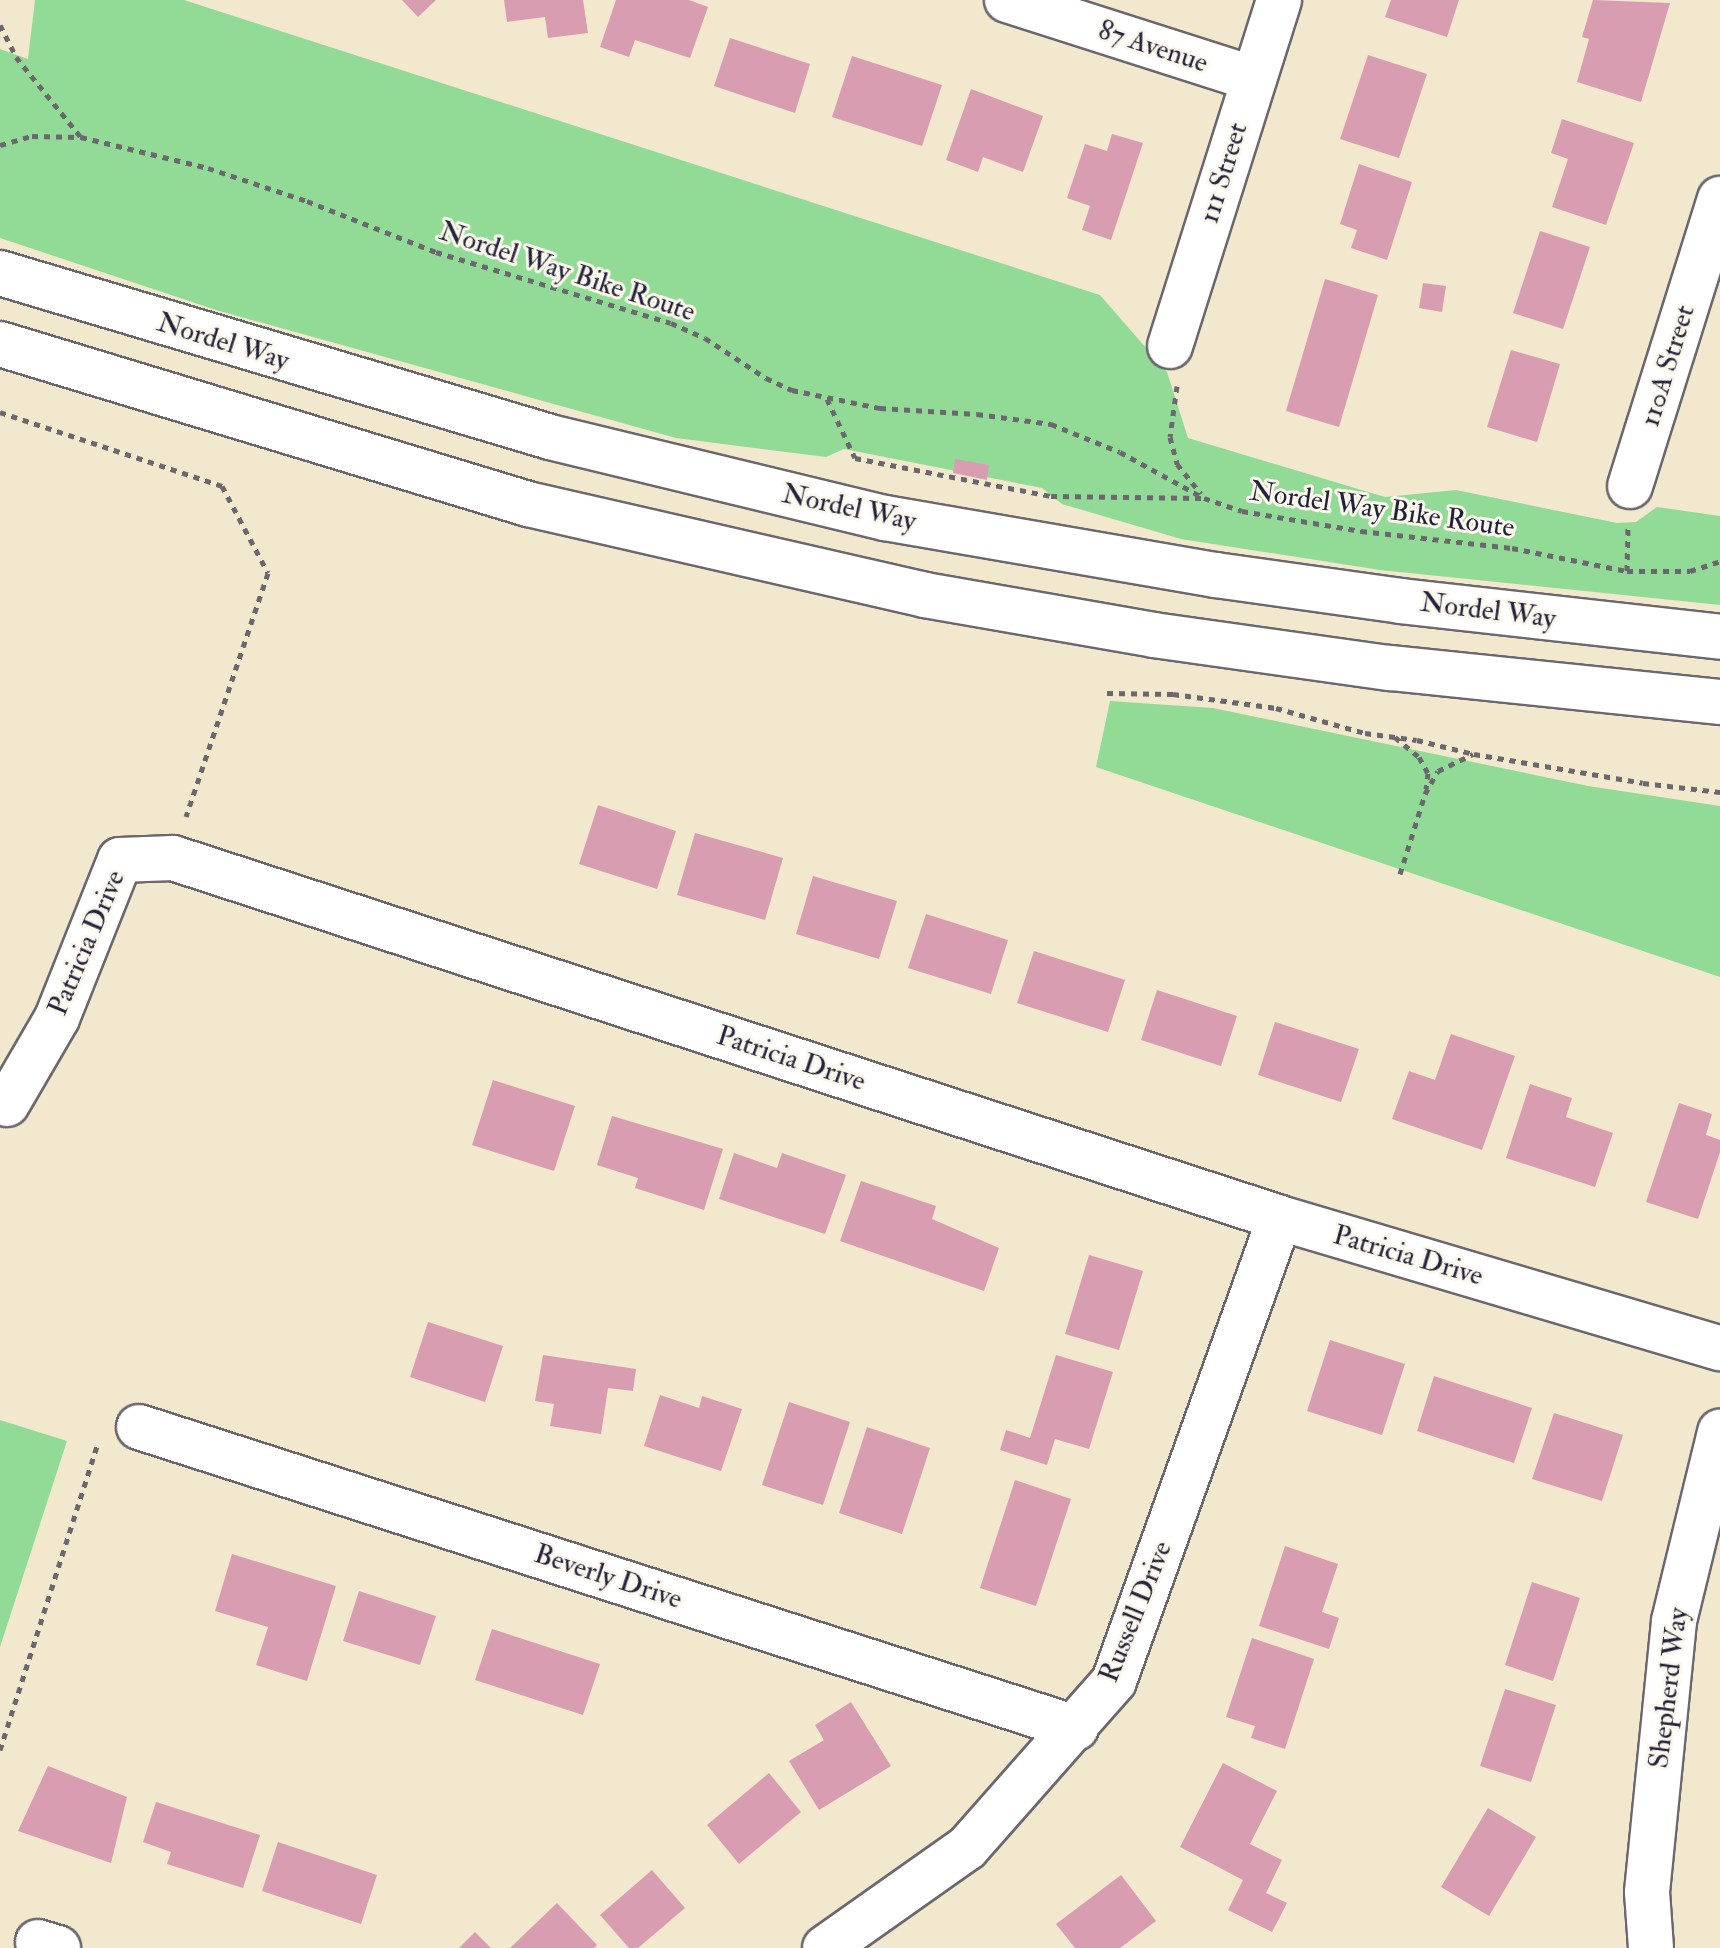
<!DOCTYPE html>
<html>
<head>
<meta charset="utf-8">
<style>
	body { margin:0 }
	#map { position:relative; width:1720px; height:1948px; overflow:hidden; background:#f2e8ce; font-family:"IM FELL Double Pica",serif }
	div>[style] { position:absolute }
	.green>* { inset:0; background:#92db96 }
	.building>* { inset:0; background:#d89db0 }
	.path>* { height:5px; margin-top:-2.5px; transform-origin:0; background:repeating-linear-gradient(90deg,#6b676e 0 6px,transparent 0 12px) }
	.roads { filter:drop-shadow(2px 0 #6b676e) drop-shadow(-2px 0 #6b676e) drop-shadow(0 2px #6b676e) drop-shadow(0 -2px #6b676e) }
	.minor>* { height:44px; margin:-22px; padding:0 22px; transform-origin:22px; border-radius:22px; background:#fff }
	.secondary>* { height:44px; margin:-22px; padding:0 22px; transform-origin:22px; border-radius:22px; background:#fff }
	span { translate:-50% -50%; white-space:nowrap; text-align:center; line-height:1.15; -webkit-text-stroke:6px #fbf7ec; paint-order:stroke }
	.street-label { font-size:28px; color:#22223b }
</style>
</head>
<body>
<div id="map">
	<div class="green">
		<div style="clip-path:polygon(35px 0,184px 0,1100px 295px,1167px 372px,1188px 438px,1385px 497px,1456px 490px,1617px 523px,1636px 522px,1657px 507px,1720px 516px,1720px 605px,1380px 570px,1181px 539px,1062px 504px,1042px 488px,844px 449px,826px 457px,676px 438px,216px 310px,0 238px,0 49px,28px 59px)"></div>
		<div style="clip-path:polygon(1110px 701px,1213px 708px,1588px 786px,1720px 806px,1720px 977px,1096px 767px)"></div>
		<div style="clip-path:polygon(0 1420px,67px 1441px,0 1647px)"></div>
	</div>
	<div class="building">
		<div style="clip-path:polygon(402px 0,436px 0,418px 17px)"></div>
		<div style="clip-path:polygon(504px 0,583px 0,588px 33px,548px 38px,545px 17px,507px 22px)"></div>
		<div style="clip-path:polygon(616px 0,689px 0,708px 7px,690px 58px,635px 40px,629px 57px,600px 47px)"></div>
		<div style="clip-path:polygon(1391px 0,1459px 0,1447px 37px,1385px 17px)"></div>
		<div style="clip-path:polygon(1593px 0,1670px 3px,1641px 102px,1577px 82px,1589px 39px,1582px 37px)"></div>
		<div style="clip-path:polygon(730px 38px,810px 64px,795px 113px,714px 86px)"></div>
		<div style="clip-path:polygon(1368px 55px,1427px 74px,1399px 158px,1340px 139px)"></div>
		<div style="clip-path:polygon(852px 56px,942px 85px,922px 146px,832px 117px)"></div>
		<div style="clip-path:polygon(971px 89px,1043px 116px,1023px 172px,983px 157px,978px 172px,946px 160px)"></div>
		<div style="clip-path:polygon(1562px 119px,1634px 143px,1606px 225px,1552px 207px,1568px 159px,1551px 153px)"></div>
		<div style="clip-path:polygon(1112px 134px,1143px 143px,1111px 240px,1082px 230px,1090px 206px,1067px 198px,1085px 144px,1107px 151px)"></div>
		<div style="clip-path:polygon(1359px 164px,1412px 182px,1387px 260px,1351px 248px,1357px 230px,1340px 224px)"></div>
		<div style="clip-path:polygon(1540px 231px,1590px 247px,1563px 329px,1513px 313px)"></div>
		<div style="clip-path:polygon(1325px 279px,1378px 295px,1339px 427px,1286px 411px)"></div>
		<div style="clip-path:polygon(1423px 283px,1446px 286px,1442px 312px,1419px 308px)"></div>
		<div style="clip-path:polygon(1511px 350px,1560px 364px,1537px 442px,1487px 427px)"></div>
		<div style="clip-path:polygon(955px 459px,989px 465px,987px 480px,953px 473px)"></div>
		<div style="clip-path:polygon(598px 805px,676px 831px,657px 889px,579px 864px)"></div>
		<div style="clip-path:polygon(695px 833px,783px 858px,765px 920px,677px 895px)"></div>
		<div style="clip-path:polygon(813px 876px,897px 901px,879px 959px,796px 934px)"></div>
		<div style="clip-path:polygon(926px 914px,1008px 940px,991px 994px,908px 968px)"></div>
		<div style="clip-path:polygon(1034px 951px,1125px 980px,1108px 1032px,1017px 1003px)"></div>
		<div style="clip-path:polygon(1157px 990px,1237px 1016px,1221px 1066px,1141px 1040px)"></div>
		<div style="clip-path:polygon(1275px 1022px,1359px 1049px,1341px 1102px,1258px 1075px)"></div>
		<div style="clip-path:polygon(1451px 1034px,1515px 1056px,1482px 1150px,1392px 1119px,1409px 1071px,1435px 1080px)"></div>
		<div style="clip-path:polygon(493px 1080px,575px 1106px,554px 1171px,472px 1145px)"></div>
		<div style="clip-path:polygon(1530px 1084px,1572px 1098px,1566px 1117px,1613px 1133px,1595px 1187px,1506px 1158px)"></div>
		<div style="clip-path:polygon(1679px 1103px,1712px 1114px,1706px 1135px,1720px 1140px,1720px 1152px,1698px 1219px,1646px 1202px)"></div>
		<div style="clip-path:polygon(612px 1116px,723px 1149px,704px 1210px,635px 1188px,638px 1178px,597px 1165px)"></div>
		<div style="clip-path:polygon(734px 1153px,777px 1168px,782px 1153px,846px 1175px,825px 1234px,719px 1199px)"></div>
		<div style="clip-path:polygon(861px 1181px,936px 1206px,932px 1219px,999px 1248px,984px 1291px,840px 1241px)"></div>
		<div style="clip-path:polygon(1089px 1255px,1143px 1271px,1119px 1350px,1065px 1334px)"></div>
		<div style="clip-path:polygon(428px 1322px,503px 1346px,485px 1402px,410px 1377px)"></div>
		<div style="clip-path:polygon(1330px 1340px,1405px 1364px,1382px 1435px,1307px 1411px)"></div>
		<div style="clip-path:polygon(543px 1355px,636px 1369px,633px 1391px,608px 1388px,601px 1434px,550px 1426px,554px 1404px,535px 1401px)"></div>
		<div style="clip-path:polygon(1056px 1355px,1113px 1372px,1089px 1449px,1055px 1439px,1047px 1465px,1000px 1450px,1006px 1430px,1030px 1438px)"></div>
		<div style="clip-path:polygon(1434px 1376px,1532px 1408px,1514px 1463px,1417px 1431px)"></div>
		<div style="clip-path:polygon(660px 1395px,699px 1408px,702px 1396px,742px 1409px,721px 1471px,644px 1446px)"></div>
		<div style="clip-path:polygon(789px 1402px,850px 1422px,823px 1505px,762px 1485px)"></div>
		<div style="clip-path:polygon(1554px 1413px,1623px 1435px,1602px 1501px,1532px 1479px)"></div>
		<div style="clip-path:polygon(867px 1427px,930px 1448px,902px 1534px,839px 1513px)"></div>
		<div style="clip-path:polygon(1015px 1480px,1071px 1499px,1036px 1606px,980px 1588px)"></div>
		<div style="clip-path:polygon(1285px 1546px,1338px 1564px,1322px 1612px,1339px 1618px,1329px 1649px,1259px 1626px)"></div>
		<div style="clip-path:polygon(232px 1554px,336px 1586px,307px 1681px,256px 1665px,268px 1627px,215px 1611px)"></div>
		<div style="clip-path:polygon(1532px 1582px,1580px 1598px,1553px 1681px,1505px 1665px)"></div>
		<div style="clip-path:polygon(359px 1591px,436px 1616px,420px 1665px,343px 1641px)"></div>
		<div style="clip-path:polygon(492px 1629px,600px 1664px,583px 1715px,475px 1680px)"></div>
		<div style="clip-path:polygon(1252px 1638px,1314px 1659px,1285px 1749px,1251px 1738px,1255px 1726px,1226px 1717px)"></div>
		<div style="clip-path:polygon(1505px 1689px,1556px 1705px,1531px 1782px,1480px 1766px)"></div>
		<div style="clip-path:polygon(851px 1702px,891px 1766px,819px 1810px,789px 1761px,824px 1740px,815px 1725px)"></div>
		<div style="clip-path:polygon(1223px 1763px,1277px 1791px,1250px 1844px,1282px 1860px,1266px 1893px,1287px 1903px,1272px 1932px,1228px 1910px,1243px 1880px,1180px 1847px)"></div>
		<div style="clip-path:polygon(48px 1766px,127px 1797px,111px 1863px,18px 1831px)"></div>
		<div style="clip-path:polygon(769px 1773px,801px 1812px,739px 1864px,707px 1825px)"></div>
		<div style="clip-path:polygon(156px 1802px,260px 1835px,243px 1888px,167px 1864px,171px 1852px,143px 1842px)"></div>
		<div style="clip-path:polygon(1488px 1808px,1536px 1837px,1489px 1916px,1441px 1887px)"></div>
		<div style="clip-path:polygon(278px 1842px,377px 1875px,361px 1924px,262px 1891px)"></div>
		<div style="clip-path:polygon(652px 1870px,685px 1908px,638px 1948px,629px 1948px,600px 1915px)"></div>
		<div style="clip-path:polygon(1121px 1875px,1156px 1921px,1120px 1948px,1075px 1948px,1056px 1924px)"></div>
		<div style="clip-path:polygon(557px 1903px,597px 1945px,594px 1948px,510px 1948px)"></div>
		<div style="clip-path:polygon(475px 1932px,491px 1948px,459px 1948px)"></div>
	</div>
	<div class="path">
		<div style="left:0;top:25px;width:36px;rotate:63deg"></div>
		<div style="left:16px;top:57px;width:102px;rotate:51deg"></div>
		<div style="left:0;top:145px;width:33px;rotate:-16deg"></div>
		<div style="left:32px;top:136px;width:49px;rotate:1.2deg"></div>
		<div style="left:81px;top:137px;width:131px;rotate:13.7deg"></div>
		<div style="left:208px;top:168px;width:104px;rotate:18.4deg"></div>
		<div style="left:307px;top:201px;width:139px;rotate:21.6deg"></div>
		<div style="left:436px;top:252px;width:245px;rotate:16.8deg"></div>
		<div style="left:671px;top:323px;width:37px;rotate:24deg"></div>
		<div style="left:705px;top:338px;width:73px;rotate:33.3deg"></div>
		<div style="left:766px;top:378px;width:29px;rotate:25deg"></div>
		<div style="left:792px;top:390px;width:90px;rotate:11.6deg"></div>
		<div style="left:880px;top:408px;width:97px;rotate:3.5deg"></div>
		<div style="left:977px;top:414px;width:75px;rotate:7.7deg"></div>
		<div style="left:1051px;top:424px;width:74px;rotate:22.1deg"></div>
		<div style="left:1120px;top:452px;width:96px;rotate:28.7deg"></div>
		<div style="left:1204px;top:498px;width:40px;rotate:18.9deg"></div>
		<div style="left:1242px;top:511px;width:121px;rotate:9.5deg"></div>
		<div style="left:1361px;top:531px;width:152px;rotate:6.4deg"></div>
		<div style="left:1512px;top:548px;width:117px;rotate:11.3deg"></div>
		<div style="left:1627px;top:571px;width:63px"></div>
		<div style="left:1690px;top:571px;width:32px;rotate:-18deg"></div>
		<div style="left:1177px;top:386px;width:51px;rotate:97.8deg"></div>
		<div style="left:1170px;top:437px;width:28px;rotate:75deg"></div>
		<div style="left:1177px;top:464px;width:38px;rotate:51deg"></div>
		<div style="left:827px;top:399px;width:65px;rotate:64.6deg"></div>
		<div style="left:855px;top:458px;width:200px;rotate:11deg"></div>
		<div style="left:1051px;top:496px;width:152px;rotate:0.8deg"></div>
		<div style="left:0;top:412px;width:234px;rotate:18.4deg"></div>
		<div style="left:222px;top:486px;width:98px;rotate:62.1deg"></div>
		<div style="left:268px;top:573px;width:257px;rotate:108.6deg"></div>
		<div style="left:1627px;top:571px;width:44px;rotate:-88.7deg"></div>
		<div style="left:1107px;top:693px;width:66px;rotate:0.9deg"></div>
		<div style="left:1173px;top:694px;width:104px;rotate:7.7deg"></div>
		<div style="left:1276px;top:708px;width:92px;rotate:15.7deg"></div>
		<div style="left:1365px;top:733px;width:52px;rotate:7.7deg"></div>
		<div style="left:1417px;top:740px;width:59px;rotate:13.8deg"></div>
		<div style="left:1474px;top:754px;width:171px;rotate:9.7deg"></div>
		<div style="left:1643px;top:783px;width:78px;rotate:6.7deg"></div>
		<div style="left:1395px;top:737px;width:31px;rotate:40deg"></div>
		<div style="left:1419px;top:757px;width:18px;rotate:61deg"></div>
		<div style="left:1428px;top:773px;width:16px;rotate:97deg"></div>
		<div style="left:1400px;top:874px;width:84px;rotate:-72.6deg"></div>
		<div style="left:1425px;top:794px;width:26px;rotate:-61deg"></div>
		<div style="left:1438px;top:771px;width:39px;rotate:-26deg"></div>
		<div style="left:0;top:1750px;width:323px;rotate:-72.3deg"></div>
	</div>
	<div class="roads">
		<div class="minor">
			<div style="left:1007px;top:0;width:259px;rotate:17.7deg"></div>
			<div style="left:1170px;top:346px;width:363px;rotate:-72.5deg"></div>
			<div style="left:1630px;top:486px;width:301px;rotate:-72.6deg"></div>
			<div style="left:7px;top:1104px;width:99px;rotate:-59.8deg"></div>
			<div style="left:57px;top:1018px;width:170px;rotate:-68.3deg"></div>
			<div style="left:120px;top:860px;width:53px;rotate:-2.2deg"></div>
			<div style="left:173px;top:858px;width:1164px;rotate:18.01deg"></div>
			<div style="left:1280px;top:1218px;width:459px;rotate:16.5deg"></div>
			<div style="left:139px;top:1427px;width:984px;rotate:17.81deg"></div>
			<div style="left:38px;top:1942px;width:21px;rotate:17deg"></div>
			<div style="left:825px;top:1948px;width:174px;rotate:-35.2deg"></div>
			<div style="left:967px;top:1848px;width:222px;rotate:-48.6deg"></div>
			<div style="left:1114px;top:1681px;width:492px;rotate:-70.3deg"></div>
			<div style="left:1651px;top:1948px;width:56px;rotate:-94.1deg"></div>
			<div style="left:1647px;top:1892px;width:272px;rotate:-84.3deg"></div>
			<div style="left:1674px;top:1621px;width:195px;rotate:-76.3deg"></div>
		</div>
		<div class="secondary">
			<div style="left:0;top:273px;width:574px;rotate:16.6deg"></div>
			<div style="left:550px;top:437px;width:345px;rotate:13.6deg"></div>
			<div style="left:885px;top:518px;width:336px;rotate:9.8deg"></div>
			<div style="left:1216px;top:575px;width:187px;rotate:8deg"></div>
			<div style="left:1401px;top:601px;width:321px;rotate:6.4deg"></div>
			<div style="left:0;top:344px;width:552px;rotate:16.86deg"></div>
			<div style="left:528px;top:504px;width:407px;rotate:12.9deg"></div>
			<div style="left:925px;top:595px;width:232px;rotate:9.9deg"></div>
			<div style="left:1154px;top:635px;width:238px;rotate:8deg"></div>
			<div style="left:1390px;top:668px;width:332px;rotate:5.9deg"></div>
		</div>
	</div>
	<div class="street-label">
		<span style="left:1153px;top:47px;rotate:18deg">87 Avenue</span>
		<span style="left:1224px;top:173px;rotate:-73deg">111 Street</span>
		<span style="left:567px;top:272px;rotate:18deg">Nordel Way Bike Route</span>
		<span style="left:223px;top:342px;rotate:17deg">Nordel Way</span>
		<span style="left:1668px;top:366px;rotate:-73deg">110A Street</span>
		<span style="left:849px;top:508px;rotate:12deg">Nordel Way</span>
		<span style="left:1382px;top:510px;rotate:8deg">Nordel Way Bike Route</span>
		<span style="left:1488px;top:611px;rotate:7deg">Nordel Way</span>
		<span style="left:87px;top:943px;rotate:-67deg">Patricia Drive</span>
		<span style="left:791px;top:1059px;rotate:18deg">Patricia Drive</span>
		<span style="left:1408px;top:1256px;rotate:16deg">Patricia Drive</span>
		<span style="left:608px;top:1577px;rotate:18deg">Beverly Drive</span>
		<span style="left:1136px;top:1612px;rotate:-68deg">Russell Drive</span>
		<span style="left:1669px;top:1688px;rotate:-83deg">Shepherd Way</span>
	</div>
</div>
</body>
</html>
